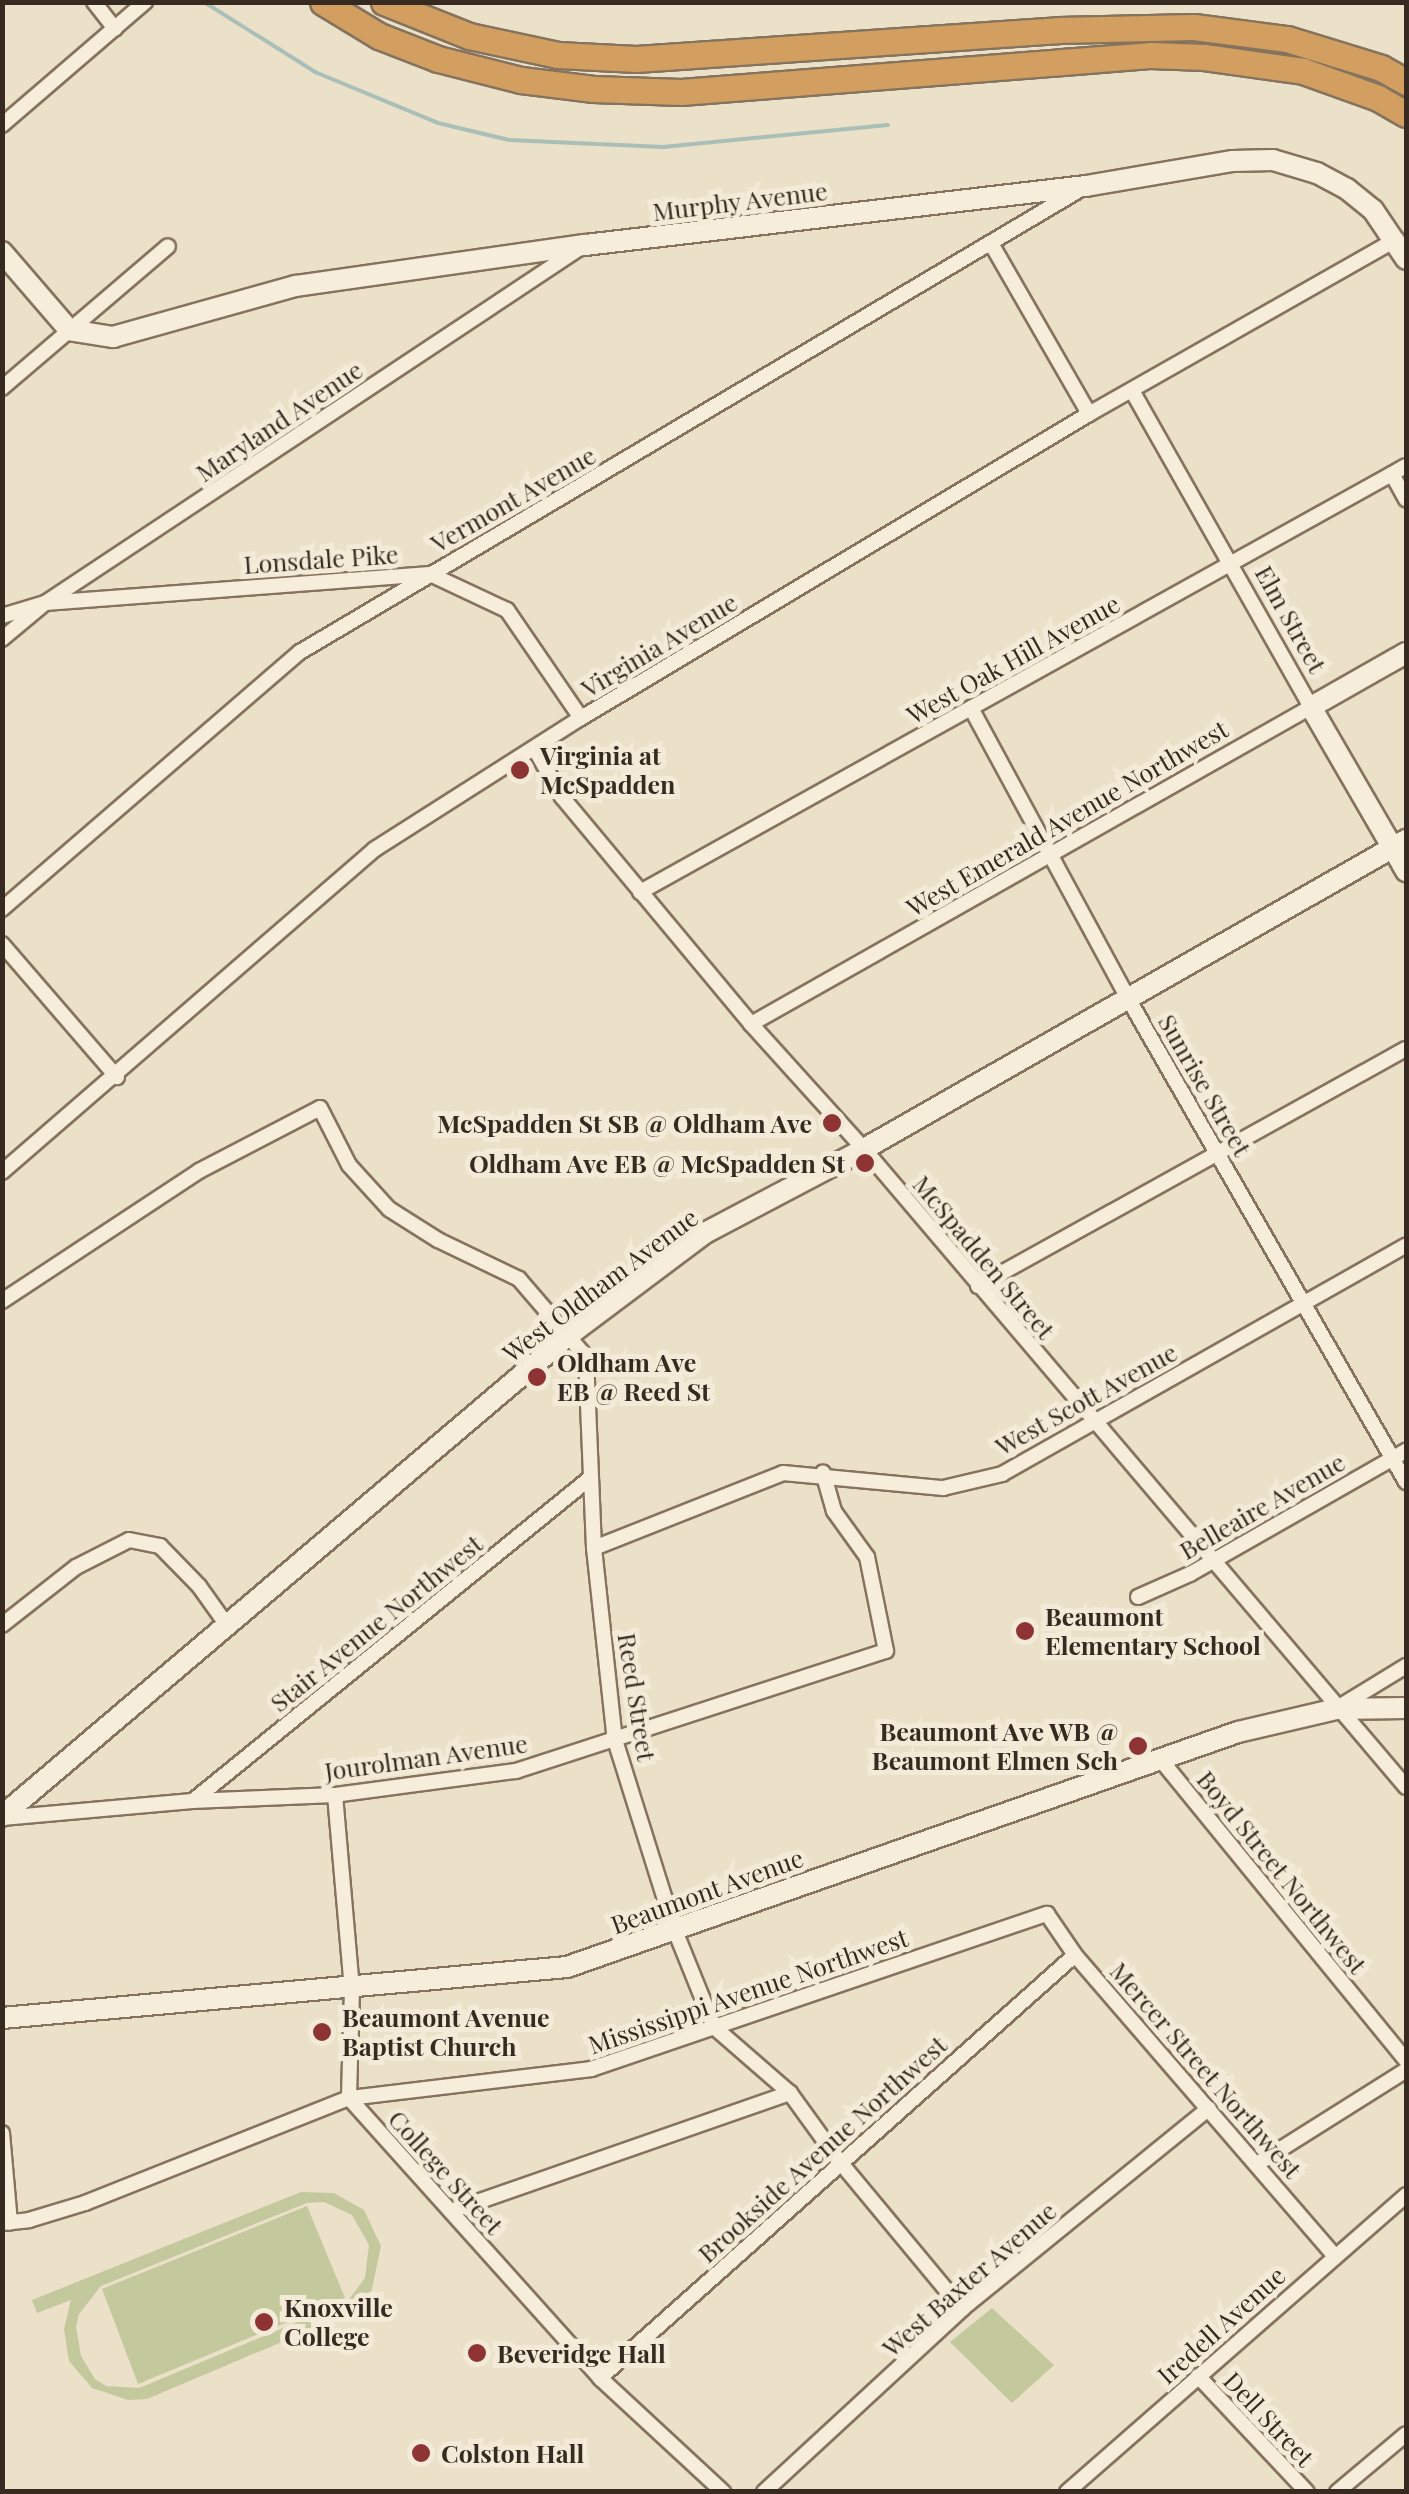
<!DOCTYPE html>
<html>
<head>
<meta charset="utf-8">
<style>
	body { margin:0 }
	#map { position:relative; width:1409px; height:2494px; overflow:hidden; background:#ebe0c8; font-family:"Playfair Display",serif }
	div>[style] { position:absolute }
	.green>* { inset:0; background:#c4c89d }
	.stream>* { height:4px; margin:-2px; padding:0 2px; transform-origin:2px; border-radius:2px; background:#a9bfb8 }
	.roads { filter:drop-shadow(2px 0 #85735e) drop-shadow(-2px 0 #85735e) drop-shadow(0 2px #85735e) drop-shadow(0 -2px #85735e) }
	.street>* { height:14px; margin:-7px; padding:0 7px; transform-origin:7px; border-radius:7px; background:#f6eedb }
	.secondary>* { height:20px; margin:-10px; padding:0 10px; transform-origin:10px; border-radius:10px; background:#f6eedb }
	.highway>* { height:25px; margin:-12.5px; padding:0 12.5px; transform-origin:12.5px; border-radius:12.5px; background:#d29f61 }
	.dots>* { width:28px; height:28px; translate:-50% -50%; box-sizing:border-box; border:5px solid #f3ebd7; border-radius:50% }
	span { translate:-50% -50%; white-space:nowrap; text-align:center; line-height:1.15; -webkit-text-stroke:10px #f3ebd7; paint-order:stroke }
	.street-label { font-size:25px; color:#372b21 }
	.poi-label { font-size:25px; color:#372b21; font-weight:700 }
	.left { translate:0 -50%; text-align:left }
	.right { translate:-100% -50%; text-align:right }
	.frame { position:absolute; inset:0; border:5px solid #372b21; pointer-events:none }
</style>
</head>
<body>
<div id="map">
	<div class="green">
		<div style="clip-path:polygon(evenodd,301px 2192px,334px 2193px,364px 2210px,381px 2246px,371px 2293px,343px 2316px,147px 2399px,128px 2400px,92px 2388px,69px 2361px,64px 2329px,71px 2300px,37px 2313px,32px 2300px,301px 2192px,324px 2202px,352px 2215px,369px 2245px,365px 2278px,348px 2301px,139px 2388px,106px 2386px,95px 2379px,81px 2356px,76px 2327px,79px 2314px,101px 2286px,307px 2203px,324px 2202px)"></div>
		<div style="clip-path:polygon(307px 2206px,345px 2298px,138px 2384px,102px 2289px)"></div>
		<div style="clip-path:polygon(992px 2308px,1054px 2365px,1012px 2403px,950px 2342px)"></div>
	</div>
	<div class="stream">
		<div style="left:204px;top:2px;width:131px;rotate:32.2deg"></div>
		<div style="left:315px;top:72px;width:133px;rotate:22.5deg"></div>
		<div style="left:438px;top:123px;width:73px;rotate:13.5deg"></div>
		<div style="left:509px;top:140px;width:154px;rotate:2.6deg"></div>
		<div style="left:663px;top:147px;width:226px;rotate:-5.6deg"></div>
	</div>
	<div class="roads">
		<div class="street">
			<div style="left:94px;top:2px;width:34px;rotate:52deg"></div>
			<div style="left:2px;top:125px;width:189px;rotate:-40.7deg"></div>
			<div style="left:992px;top:245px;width:195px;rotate:60.1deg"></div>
			<div style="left:2px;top:388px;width:218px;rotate:-40.5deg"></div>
			<div style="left:1392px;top:474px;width:29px;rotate:61deg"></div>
			<div style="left:2px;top:616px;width:45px;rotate:-16.8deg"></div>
			<div style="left:45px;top:603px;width:386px;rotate:-4.3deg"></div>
			<div style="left:430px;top:574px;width:85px;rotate:25.1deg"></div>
			<div style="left:507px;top:610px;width:131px;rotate:55.6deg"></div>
			<div style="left:2px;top:639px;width:56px;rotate:-39.9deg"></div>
			<div style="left:45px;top:603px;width:642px;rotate:-33.57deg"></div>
			<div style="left:971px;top:708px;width:332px;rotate:61.6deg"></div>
			<div style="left:1129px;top:1000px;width:556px;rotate:60.11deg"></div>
			<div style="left:536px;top:751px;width:53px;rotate:60.5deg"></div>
			<div style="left:562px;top:797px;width:295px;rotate:50.2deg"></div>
			<div style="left:751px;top:1024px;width:169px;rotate:47.9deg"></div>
			<div style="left:864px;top:1149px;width:837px;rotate:49.65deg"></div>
			<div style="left:640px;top:892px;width:876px;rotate:-29.08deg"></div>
			<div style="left:2px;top:909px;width:394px;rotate:-40.8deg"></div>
			<div style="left:300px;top:652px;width:908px;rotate:-30.66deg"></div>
			<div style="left:2px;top:944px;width:176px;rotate:49.2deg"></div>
			<div style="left:751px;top:1024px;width:643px;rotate:-29.51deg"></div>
			<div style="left:1311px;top:707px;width:363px;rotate:-119.5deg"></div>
			<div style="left:2px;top:1172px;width:493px;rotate:-40.9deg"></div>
			<div style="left:375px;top:849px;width:244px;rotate:-32.5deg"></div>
			<div style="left:581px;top:718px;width:592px;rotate:-30.9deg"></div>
			<div style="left:1089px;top:414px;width:354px;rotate:-29.6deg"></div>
			<div style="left:978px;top:1286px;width:489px;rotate:-29deg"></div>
			<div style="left:2px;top:1301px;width:236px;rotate:-33.4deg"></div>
			<div style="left:199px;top:1171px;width:136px;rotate:-27.5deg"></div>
			<div style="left:320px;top:1108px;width:64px;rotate:63deg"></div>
			<div style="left:349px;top:1165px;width:59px;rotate:47.7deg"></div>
			<div style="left:389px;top:1209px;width:58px;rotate:32.3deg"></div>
			<div style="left:438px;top:1240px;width:90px;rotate:25.7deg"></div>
			<div style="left:519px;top:1279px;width:103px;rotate:49.3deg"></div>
			<div style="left:586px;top:1357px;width:191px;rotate:87.6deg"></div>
			<div style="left:594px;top:1548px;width:193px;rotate:83.8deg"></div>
			<div style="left:615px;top:1740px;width:197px;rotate:72.6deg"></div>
			<div style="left:674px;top:1928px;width:107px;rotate:68deg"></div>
			<div style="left:714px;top:2027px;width:101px;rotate:41deg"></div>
			<div style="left:790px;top:2093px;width:85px;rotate:54.1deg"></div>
			<div style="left:840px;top:2162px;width:191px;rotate:50.3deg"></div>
			<div style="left:594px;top:1548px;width:203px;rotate:-21.6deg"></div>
			<div style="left:783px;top:1473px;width:161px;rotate:5.4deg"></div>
			<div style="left:943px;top:1488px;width:61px;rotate:-13.3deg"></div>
			<div style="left:1002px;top:1474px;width:464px;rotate:-29.5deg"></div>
			<div style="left:1138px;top:1597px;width:57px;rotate:-23.9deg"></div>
			<div style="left:1190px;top:1574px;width:249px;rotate:-29.7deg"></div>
			<div style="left:2px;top:1625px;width:94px;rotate:-38.1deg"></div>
			<div style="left:76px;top:1567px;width:59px;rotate:-27deg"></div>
			<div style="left:129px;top:1540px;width:32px;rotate:11deg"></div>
			<div style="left:160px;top:1546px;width:56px;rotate:45.7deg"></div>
			<div style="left:199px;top:1586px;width:47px;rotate:54.6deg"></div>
			<div style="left:1339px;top:1707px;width:79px;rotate:-31.5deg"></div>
			<div style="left:1161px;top:1760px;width:387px;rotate:50.8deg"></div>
			<div style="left:335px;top:1795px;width:195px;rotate:85deg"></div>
			<div style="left:352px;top:1989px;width:109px;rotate:91.6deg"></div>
			<div style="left:349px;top:2098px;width:376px;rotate:48.1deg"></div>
			<div style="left:600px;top:2378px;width:168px;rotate:42.8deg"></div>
			<div style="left:194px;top:1800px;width:509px;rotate:-39.1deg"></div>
			<div style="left:2px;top:1818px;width:191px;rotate:-5.1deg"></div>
			<div style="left:192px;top:1801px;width:143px;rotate:-2.4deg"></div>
			<div style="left:335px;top:1795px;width:183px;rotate:-7.6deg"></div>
			<div style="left:516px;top:1771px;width:389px;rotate:-18deg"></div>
			<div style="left:886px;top:1651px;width:96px;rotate:-101.4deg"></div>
			<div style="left:867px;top:1557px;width:57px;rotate:-125.7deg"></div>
			<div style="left:834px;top:1511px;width:40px;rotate:-106deg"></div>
			<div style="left:2px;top:2133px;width:90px;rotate:84.9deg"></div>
			<div style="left:1257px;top:2164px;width:176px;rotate:-32.2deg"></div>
			<div style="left:451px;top:2211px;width:359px;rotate:-19.2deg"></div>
			<div style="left:2px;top:2223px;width:27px;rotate:-6deg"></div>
			<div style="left:29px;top:2220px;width:59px;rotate:-16.9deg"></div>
			<div style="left:85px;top:2203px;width:284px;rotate:-21.7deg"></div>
			<div style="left:349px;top:2098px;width:244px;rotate:-6.8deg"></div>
			<div style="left:591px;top:2069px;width:482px;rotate:-18.8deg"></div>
			<div style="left:1047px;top:1914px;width:50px;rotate:55.7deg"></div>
			<div style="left:1075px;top:1955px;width:395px;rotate:49.2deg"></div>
			<div style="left:1198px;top:2376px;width:159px;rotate:46.8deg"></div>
			<div style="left:600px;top:2378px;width:636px;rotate:-41.69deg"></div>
			<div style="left:764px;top:2492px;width:270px;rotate:-42.7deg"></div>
			<div style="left:962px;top:2309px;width:318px;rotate:-39.1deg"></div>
			<div style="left:1067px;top:2492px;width:451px;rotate:-41.2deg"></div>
			<div style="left:1337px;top:2492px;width:90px;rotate:-40deg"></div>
		</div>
		<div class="secondary">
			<div style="left:2px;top:252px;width:103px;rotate:49.3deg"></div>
			<div style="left:69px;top:330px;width:45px;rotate:9deg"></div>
			<div style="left:113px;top:337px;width:190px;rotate:-15.6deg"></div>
			<div style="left:296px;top:286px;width:292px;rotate:-8.1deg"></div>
			<div style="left:585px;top:245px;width:504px;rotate:-6.72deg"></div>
			<div style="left:1086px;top:186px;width:149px;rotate:-9.7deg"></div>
			<div style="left:1233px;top:161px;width:40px;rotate:-1.4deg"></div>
			<div style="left:1273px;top:160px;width:46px;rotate:16.5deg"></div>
			<div style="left:1317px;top:173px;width:34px;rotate:28deg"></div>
			<div style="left:1347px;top:189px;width:33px;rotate:39deg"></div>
			<div style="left:1373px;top:210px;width:59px;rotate:56deg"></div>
			<div style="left:1406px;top:653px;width:109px;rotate:150.4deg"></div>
			<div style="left:1311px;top:707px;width:190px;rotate:59.9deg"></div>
			<div style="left:2px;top:1816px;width:744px;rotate:-40.31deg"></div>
			<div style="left:569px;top:1335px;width:170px;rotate:-36.9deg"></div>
			<div style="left:705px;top:1233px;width:180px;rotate:-27.8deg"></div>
			<div style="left:864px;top:1149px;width:624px;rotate:-29.69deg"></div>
			<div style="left:2px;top:2018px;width:567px;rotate:-5.16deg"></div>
			<div style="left:567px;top:1967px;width:711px;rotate:-19.3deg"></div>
			<div style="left:1238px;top:1732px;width:101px;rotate:-13.2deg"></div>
			<div style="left:1336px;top:1709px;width:70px;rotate:-0.8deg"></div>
		</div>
		<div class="highway">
			<div style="left:323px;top:2px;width:66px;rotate:31.3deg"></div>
			<div style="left:379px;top:36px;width:63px;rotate:21.3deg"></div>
			<div style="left:438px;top:59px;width:86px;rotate:14.2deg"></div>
			<div style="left:521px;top:80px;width:73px;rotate:7.1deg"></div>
			<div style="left:593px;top:89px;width:88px;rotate:2deg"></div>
			<div style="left:681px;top:92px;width:470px;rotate:-4.5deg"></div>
			<div style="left:1150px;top:55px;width:54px;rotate:2.1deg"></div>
			<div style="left:1204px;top:57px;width:100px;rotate:8deg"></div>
			<div style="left:1303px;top:71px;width:80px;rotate:19.8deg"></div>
			<div style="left:1378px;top:98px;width:32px;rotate:30deg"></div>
			<div style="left:384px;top:2px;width:92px;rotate:21.8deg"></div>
			<div style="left:469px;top:36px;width:91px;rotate:12.1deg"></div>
			<div style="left:558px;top:55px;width:78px;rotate:2.9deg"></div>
			<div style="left:636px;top:59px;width:423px;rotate:-3.9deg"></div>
			<div style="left:1058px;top:30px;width:136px;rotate:-1.3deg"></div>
			<div style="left:1194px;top:27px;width:94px;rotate:7.4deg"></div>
			<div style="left:1287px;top:39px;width:98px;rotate:17.1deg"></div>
			<div style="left:1381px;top:68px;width:29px;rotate:29deg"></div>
		</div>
	</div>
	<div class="dots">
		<div style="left:520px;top:770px;background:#8f3435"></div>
		<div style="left:832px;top:1123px;background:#8f3435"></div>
		<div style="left:865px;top:1163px;background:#8f3435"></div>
		<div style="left:537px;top:1377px;background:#8f3435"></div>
		<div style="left:1025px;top:1631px;background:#8f3435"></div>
		<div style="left:1138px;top:1746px;background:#8f3435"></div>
		<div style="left:322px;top:2032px;background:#8f3435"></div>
		<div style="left:264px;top:2322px;background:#8f3435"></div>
		<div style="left:477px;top:2353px;background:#8f3435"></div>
		<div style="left:421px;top:2453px;background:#8f3435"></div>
	</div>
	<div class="street-label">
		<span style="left:740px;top:201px;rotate:-7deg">Murphy Avenue</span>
		<span style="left:279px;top:421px;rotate:-34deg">Maryland Avenue</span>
		<span style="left:513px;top:499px;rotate:-30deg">Vermont Avenue</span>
		<span style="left:321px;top:559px;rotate:-4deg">Lonsdale Pike</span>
		<span style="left:1291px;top:619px;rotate:61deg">Elm Street</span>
		<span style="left:659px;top:645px;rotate:-31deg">Virginia Avenue</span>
		<span style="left:1013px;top:659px;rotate:-29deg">West Oak Hill Avenue</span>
		<span style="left:1067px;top:818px;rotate:-30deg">West Emerald Avenue Northwest</span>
		<span style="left:1205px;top:1085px;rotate:60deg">Sunrise Street</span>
		<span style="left:984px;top:1257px;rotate:50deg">McSpadden Street</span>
		<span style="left:600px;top:1285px;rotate:-37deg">West Oldham Avenue</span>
		<span style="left:1086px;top:1399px;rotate:-29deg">West Scott Avenue</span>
		<span style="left:1262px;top:1506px;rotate:-30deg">Belleaire Avenue</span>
		<span style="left:376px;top:1623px;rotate:-39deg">Stair Avenue Northwest</span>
		<span style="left:637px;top:1697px;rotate:81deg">Reed Street</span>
		<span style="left:426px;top:1757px;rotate:-8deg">Jourolman Avenue</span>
		<span style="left:1282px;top:1872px;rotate:51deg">Boyd Street Northwest</span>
		<span style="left:707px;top:1891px;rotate:-20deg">Beaumont Avenue</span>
		<span style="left:748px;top:1991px;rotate:-19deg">Mississippi Avenue Northwest</span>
		<span style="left:1206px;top:2070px;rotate:49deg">Mercer Street Northwest</span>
		<span style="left:822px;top:2149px;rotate:-42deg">Brookside Avenue Northwest</span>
		<span style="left:446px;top:2172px;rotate:48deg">College Street</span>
		<span style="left:969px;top:2279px;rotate:-41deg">West Baxter Avenue</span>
		<span style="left:1221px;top:2325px;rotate:-42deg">Iredell Avenue</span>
		<span style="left:1269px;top:2419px;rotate:47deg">Dell Street</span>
	</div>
	<div class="poi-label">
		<span class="left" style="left:540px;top:770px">Virginia at<br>McSpadden</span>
		<span class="right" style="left:812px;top:1123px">McSpadden St SB @ Oldham Ave</span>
		<span class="right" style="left:845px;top:1163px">Oldham Ave EB @ McSpadden St</span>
		<span class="left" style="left:557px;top:1377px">Oldham Ave<br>EB @ Reed St</span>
		<span class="left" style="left:1045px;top:1631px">Beaumont<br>Elementary School</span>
		<span class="right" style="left:1118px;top:1746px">Beaumont Ave WB @<br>Beaumont Elmen Sch</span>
		<span class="left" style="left:342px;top:2032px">Beaumont Avenue<br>Baptist Church</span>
		<span class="left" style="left:284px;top:2322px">Knoxville<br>College</span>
		<span class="left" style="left:497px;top:2353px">Beveridge Hall</span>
		<span class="left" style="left:441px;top:2453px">Colston Hall</span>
	</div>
	<div class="frame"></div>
</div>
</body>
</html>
